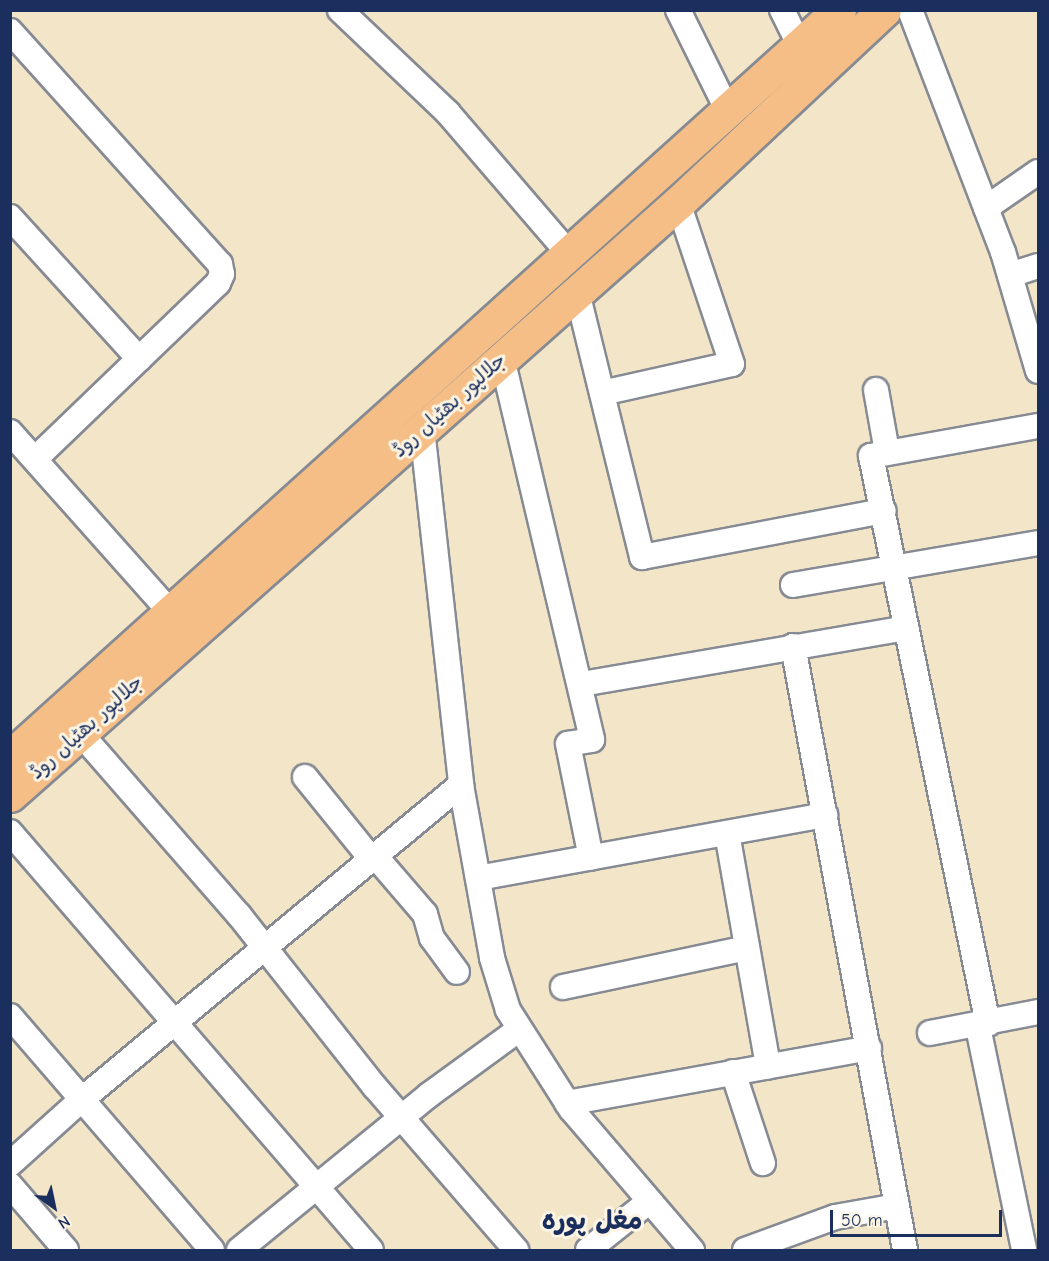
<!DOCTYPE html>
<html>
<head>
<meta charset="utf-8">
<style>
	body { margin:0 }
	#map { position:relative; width:1049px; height:1261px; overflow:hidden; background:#f2e5c8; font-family:"Comic Neue","Playpen Sans Arabic",sans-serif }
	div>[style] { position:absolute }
	.roads { filter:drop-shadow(2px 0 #868a93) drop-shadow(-2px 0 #868a93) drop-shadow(0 2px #868a93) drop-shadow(0 -2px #868a93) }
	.minor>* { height:24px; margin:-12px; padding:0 12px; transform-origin:12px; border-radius:12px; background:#fff }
	.primary>* { height:33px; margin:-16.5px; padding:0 16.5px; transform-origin:16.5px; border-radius:16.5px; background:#f5be86 }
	span { translate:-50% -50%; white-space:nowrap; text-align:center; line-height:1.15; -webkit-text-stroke:6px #fcf5e5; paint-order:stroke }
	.street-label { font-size:20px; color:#1b2f5e }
	.district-label { font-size:26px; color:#1b2f5e; font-weight:700 }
	.frame { position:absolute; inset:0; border:12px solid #1b2f5e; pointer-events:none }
	.north { position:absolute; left:24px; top:1177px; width:60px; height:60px; -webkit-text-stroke:4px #fcf5e5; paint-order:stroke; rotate:147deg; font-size:16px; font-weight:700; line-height:24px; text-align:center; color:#1b2f5e }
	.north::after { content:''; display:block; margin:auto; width:21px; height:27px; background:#1b2f5e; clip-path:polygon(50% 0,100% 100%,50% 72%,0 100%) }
	.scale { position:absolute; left:830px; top:1210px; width:172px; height:27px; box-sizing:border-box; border:3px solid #1b2f5e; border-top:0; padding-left:8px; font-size:18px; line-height:21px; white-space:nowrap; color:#1b2f5e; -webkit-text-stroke:4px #fcf5e5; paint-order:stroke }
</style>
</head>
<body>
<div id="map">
	<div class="roads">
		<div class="minor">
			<div style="left:340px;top:10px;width:149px;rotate:43.6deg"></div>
			<div style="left:448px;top:113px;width:187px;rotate:49.3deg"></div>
			<div style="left:678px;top:10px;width:113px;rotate:63.7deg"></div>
			<div style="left:782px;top:10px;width:40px;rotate:63.4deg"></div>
			<div style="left:910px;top:10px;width:259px;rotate:69deg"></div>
			<div style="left:1003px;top:252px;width:124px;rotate:73.6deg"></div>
			<div style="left:10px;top:31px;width:314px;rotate:48deg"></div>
			<div style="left:220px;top:264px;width:10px;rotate:79deg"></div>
			<div style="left:222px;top:274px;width:10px;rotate:114deg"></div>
			<div style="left:218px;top:283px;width:254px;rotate:136.1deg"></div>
			<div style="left:986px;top:208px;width:63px;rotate:-34.7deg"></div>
			<div style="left:10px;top:217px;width:192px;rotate:47.7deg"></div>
			<div style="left:1010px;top:275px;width:29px;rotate:-18deg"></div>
			<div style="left:577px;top:292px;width:273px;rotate:76.2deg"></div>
			<div style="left:642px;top:557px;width:246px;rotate:-10.8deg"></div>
			<div style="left:502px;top:358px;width:392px;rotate:76.7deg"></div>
			<div style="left:592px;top:740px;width:24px;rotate:171deg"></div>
			<div style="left:568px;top:744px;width:116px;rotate:78.6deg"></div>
			<div style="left:876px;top:390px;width:63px;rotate:79.9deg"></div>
			<div style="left:602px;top:393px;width:133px;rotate:-12.6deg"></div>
			<div style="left:732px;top:364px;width:170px;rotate:-108.5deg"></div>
			<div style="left:422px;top:429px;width:358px;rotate:83.7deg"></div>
			<div style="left:461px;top:785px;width:176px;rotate:79.8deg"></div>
			<div style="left:492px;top:958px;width:54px;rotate:72.9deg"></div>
			<div style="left:508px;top:1010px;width:117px;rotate:57.5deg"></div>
			<div style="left:571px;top:1109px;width:186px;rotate:49.4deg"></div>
			<div style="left:10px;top:432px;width:244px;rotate:48.3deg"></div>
			<div style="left:793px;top:585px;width:249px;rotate:-9.7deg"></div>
			<div style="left:793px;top:646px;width:614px;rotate:79.49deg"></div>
			<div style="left:582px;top:684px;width:329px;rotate:-9.8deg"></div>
			<div style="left:80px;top:733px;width:242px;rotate:48.9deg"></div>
			<div style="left:239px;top:915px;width:219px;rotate:51.7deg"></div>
			<div style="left:375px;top:1087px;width:216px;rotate:49.1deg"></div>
			<div style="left:305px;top:777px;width:108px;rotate:51deg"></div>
			<div style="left:10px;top:832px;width:552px;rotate:49.18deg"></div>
			<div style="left:727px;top:833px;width:237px;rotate:80deg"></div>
			<div style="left:376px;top:857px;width:75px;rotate:49.3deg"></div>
			<div style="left:425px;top:914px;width:25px;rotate:74deg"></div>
			<div style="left:432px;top:938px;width:42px;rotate:53.7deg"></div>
			<div style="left:478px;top:878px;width:353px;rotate:-10.3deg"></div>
			<div style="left:563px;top:987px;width:188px;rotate:-12deg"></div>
			<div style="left:10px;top:1016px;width:309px;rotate:49.2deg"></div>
			<div style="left:988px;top:1024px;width:580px;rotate:-101.64deg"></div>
			<div style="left:871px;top:456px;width:170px;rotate:-10.2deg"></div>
			<div style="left:978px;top:1027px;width:228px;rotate:78.3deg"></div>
			<div style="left:930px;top:1033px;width:110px;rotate:-11deg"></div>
			<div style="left:733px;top:1072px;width:96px;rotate:71.8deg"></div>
			<div style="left:567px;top:1103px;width:307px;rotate:-10.3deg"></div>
			<div style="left:10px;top:1164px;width:94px;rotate:-42deg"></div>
			<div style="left:80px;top:1101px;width:495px;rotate:-39.7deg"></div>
			<div style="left:10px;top:1185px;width:86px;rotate:49.3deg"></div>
			<div style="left:239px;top:1250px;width:245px;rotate:-39.2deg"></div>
			<div style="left:429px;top:1095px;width:110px;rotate:-36.1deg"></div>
			<div style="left:588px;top:1250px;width:75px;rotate:-38.5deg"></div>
			<div style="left:745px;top:1250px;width:96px;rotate:-20.1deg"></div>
			<div style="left:835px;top:1217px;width:63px;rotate:-10.1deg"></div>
		</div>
		<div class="primary">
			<div style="left:10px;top:757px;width:1116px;rotate:-42.02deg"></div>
			<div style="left:10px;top:795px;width:893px;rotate:-41.55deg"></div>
			<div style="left:678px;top:203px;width:282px;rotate:-43.1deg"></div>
		</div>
	</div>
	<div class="street-label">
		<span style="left:449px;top:405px;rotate:-42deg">جلالپور بھٹیاں روڈ</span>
		<span style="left:86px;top:727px;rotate:-42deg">جلالپور بھٹیاں روڈ</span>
	</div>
	<div class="district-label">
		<span style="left:592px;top:1222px">مغل پورہ</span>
	</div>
	<div class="frame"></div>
	<div class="north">N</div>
	<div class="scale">50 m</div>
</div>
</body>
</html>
